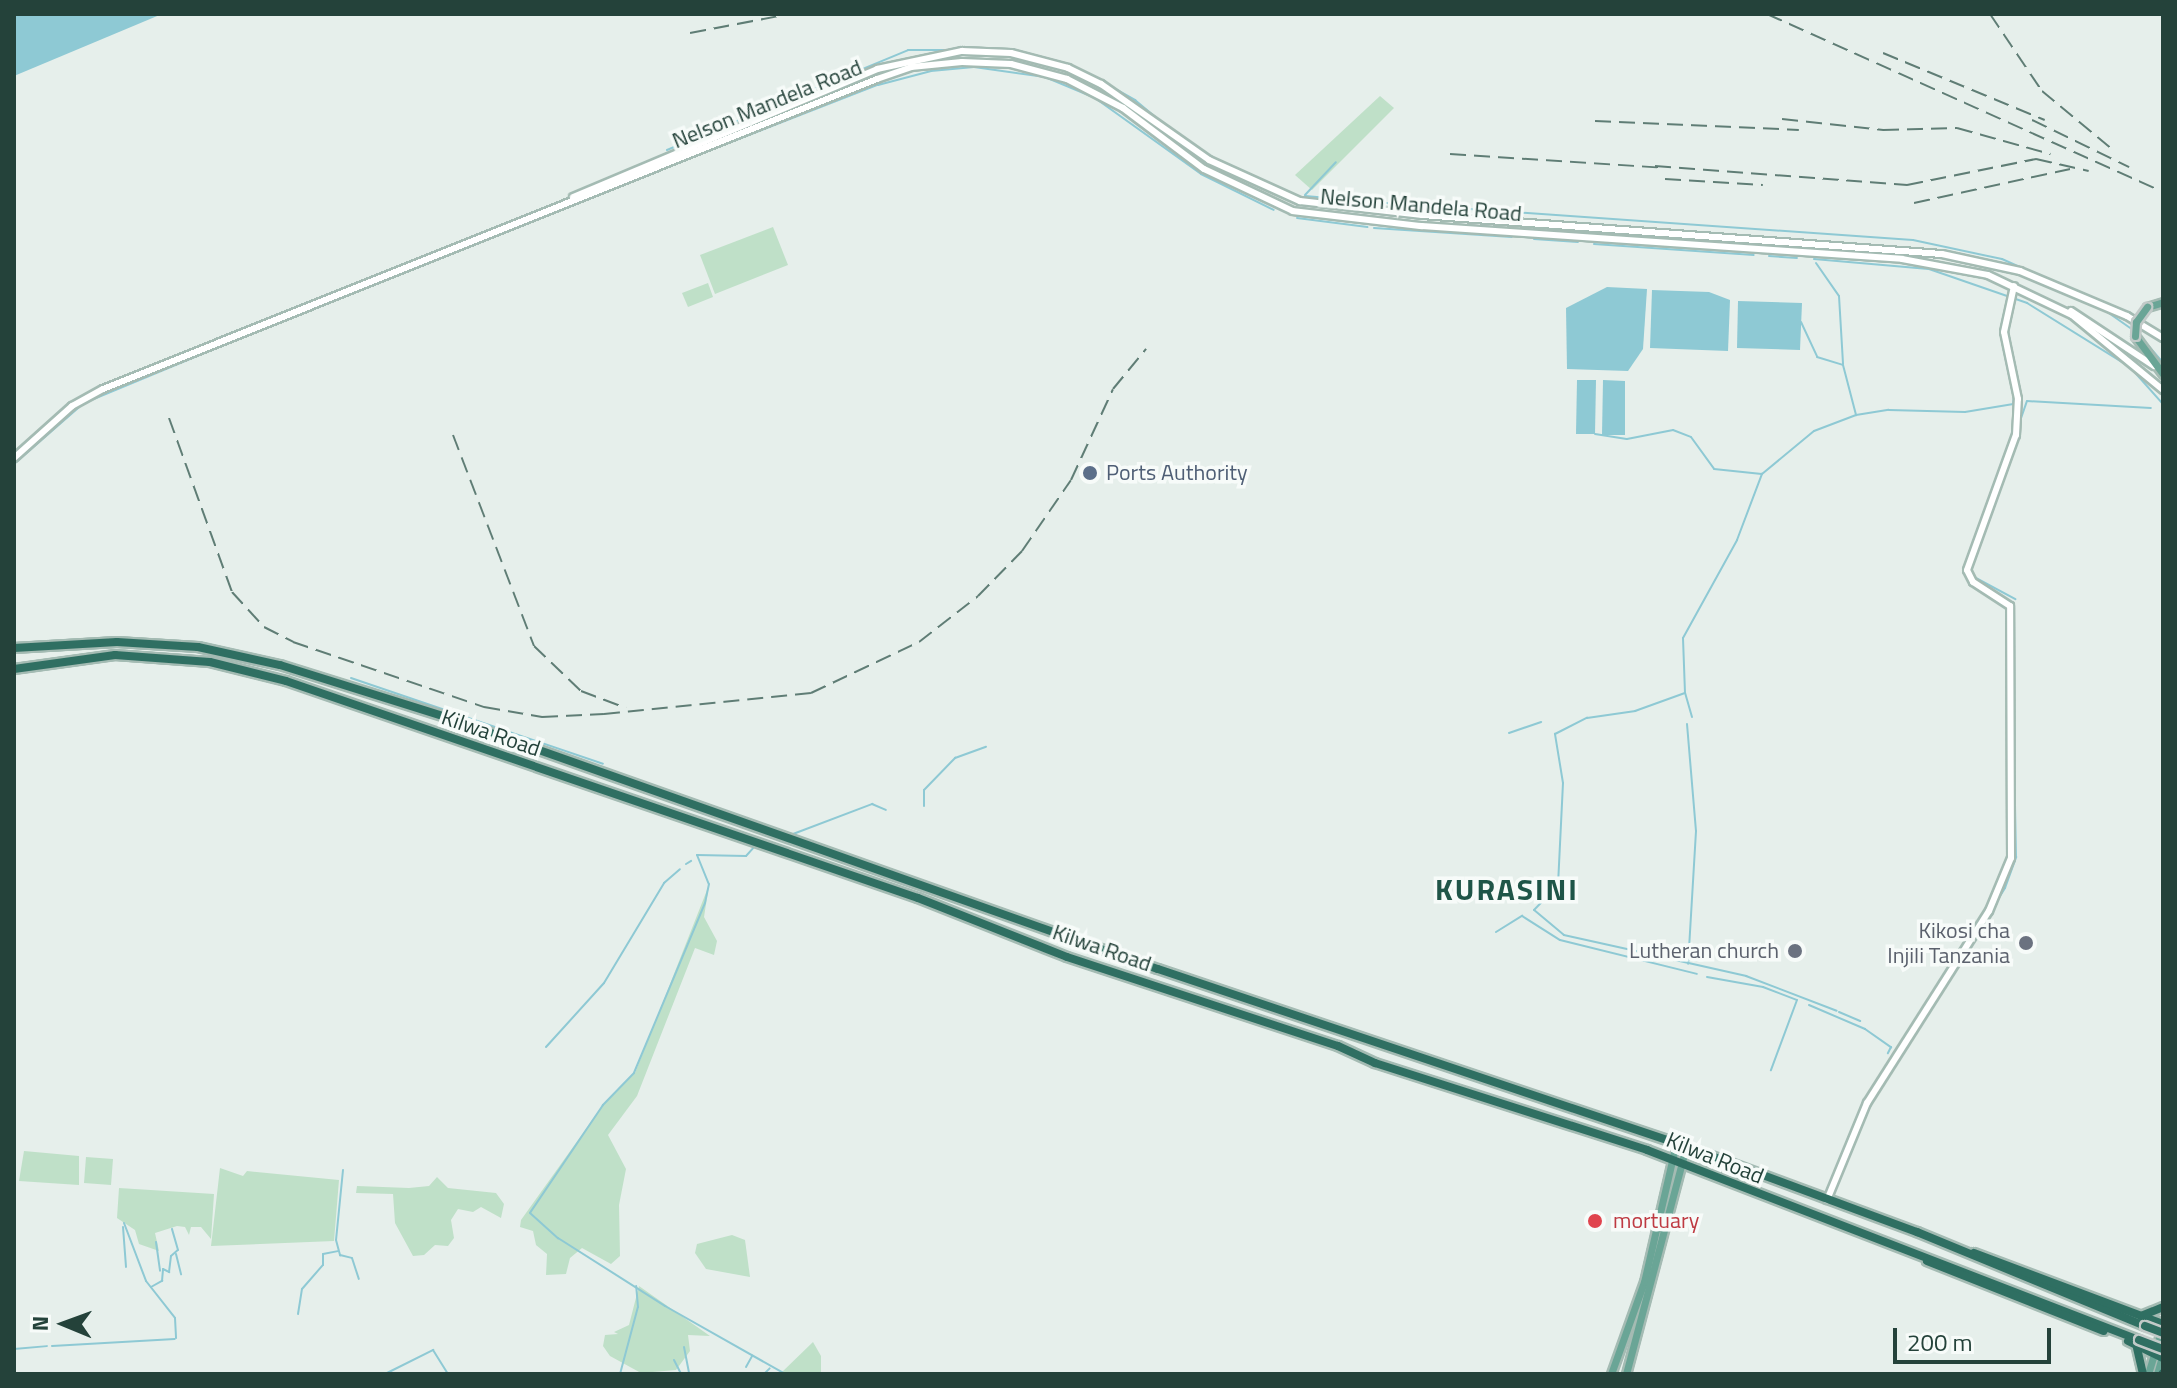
<!DOCTYPE html>
<html>
<head>
<meta charset="utf-8">
<style>
	body { margin:0 }
	#map { position:relative; width:2177px; height:1388px; overflow:hidden; background:#e6efeb; font-family:"Titillium Web",sans-serif }
	div>[style] { position:absolute }
	.green>* { inset:0; background:#bfe0c8 }
	.water>* { inset:0; background:#8ec9d4 }
	.stream>* { height:2px; margin:-1px; padding:0 1px; transform-origin:1px; border-radius:1px; background:#8ec9d4 }
	.roads { filter:drop-shadow(2px 0 #a4bbb3) drop-shadow(-2px 0 #a4bbb3) drop-shadow(0 2px #a4bbb3) drop-shadow(0 -2px #a4bbb3) }
	.secondary>* { height:6px; margin:-3px; padding:0 3px; transform-origin:3px; border-radius:3px; background:#fff }
	.primary>* { height:7px; margin:-3.5px; padding:0 3.5px; transform-origin:3.5px; border-radius:3.5px; background:#6aa596 }
	.highway>* { height:8px; margin:-4px; padding:0 4px; transform-origin:4px; border-radius:4px; background:#2f6f62 }
	.rail>* { height:2px; margin-top:-1px; transform-origin:0; background:repeating-linear-gradient(90deg,#5f7d75 0 16px,transparent 0 24px) }
	.bridges { filter:drop-shadow(2px 0 #c2cac8) drop-shadow(-2px 0 #c2cac8) drop-shadow(0 2px #c2cac8) drop-shadow(0 -2px #c2cac8) }
	.primary-bridge>* { height:7px; margin:-3.5px; padding:0 3.5px; transform-origin:3.5px; border-radius:3.5px; background:#6aa596 }
	.highway-bridge>* { height:8px; margin:-4px; padding:0 4px; transform-origin:4px; border-radius:4px; background:#2f6f62 }
	.dots>* { width:22px; height:22px; translate:-50% -50%; box-sizing:border-box; border:4px solid #f7fbf9; border-radius:50% }
	span { translate:-50% -50%; white-space:nowrap; text-align:center; line-height:1.15; -webkit-text-stroke:7px #f7fbf9; paint-order:stroke }
	.street-label { font-size:22px; color:#24423a }
	.service-label { font-size:22px; color:#4e5e75 }
	.left { translate:0 -50%; text-align:left }
	.worship-label { font-size:22px; color:#5b616d }
	.right { translate:-100% -50%; text-align:right }
	.health-label { font-size:22px; color:#be3a42 }
	.district-label { font-size:30px; color:#1f5548; font-weight:700; letter-spacing:2px }
	.frame { position:absolute; inset:0; border:16px solid #24423a; pointer-events:none }
	.north { position:absolute; left:24px; top:1284px; width:80px; height:80px; -webkit-text-stroke:6px #f7fbf9; paint-order:stroke; rotate:271deg; font-size:22px; font-weight:700; line-height:32px; text-align:center; color:#24423a }
	.north::after { content:''; display:block; margin:auto; width:28px; height:36px; background:#24423a; clip-path:polygon(50% 0,100% 100%,50% 72%,0 100%) }
	.scale { position:absolute; left:1893px; top:1328px; width:158px; height:36px; box-sizing:border-box; border:4px solid #24423a; border-top:0; padding-left:10px; font-size:24px; line-height:28px; white-space:nowrap; color:#24423a; -webkit-text-stroke:6px #f7fbf9; paint-order:stroke }
</style>
</head>
<body>
<div id="map">
	<div class="green">
		<div style="clip-path:polygon(1380px 96px,1394px 108px,1312px 190px,1295px 175px)"></div>
		<div style="clip-path:polygon(773px 227px,788px 265px,715px 294px,700px 255px)"></div>
		<div style="clip-path:polygon(708px 283px,713px 297px,688px 307px,682px 293px)"></div>
		<div style="clip-path:polygon(709px 885px,704px 917px,717px 941px,714px 955px,695px 948px,637px 1096px,608px 1135px,626px 1169px,619px 1205px,620px 1256px,611px 1264px,582px 1248px,570px 1258px,566px 1274px,546px 1275px,547px 1254px,536px 1245px,533px 1231px,520px 1227px,521px 1220px,603px 1105px,635px 1073px)"></div>
		<div style="clip-path:polygon(24px 1151px,79px 1156px,79px 1185px,19px 1181px)"></div>
		<div style="clip-path:polygon(86px 1157px,113px 1159px,111px 1185px,84px 1183px)"></div>
		<div style="clip-path:polygon(220px 1168px,243px 1176px,247px 1171px,339px 1180px,334px 1241px,211px 1246px)"></div>
		<div style="clip-path:polygon(437px 1177px,448px 1188px,496px 1193px,504px 1204px,501px 1218px,481px 1207px,473px 1212px,458px 1209px,451px 1220px,454px 1238px,448px 1246px,435px 1245px,424px 1255px,413px 1256px,395px 1223px,393px 1194px,356px 1193px,357px 1186px,409px 1188px,429px 1186px)"></div>
		<div style="clip-path:polygon(119px 1188px,214px 1194px,211px 1239px,201px 1227px,191px 1227px,189px 1235px,185px 1227px,177px 1226px,155px 1233px,159px 1251px,139px 1244px,135px 1230px,117px 1218px)"></div>
		<div style="clip-path:polygon(732px 1235px,745px 1240px,750px 1277px,706px 1269px,695px 1253px,697px 1244px)"></div>
		<div style="clip-path:polygon(639px 1286px,710px 1336px,688px 1335px,690px 1351px,676px 1370px,641px 1373px,610px 1356px,603px 1346px,605px 1335px,618px 1334px,614px 1332px,629px 1325px)"></div>
		<div style="clip-path:polygon(813px 1342px,821px 1356px,821px 1374px,781px 1373px)"></div>
	</div>
	<div class="water">
		<div style="clip-path:polygon(14px 14px,162px 14px,14px 76px)"></div>
		<div style="clip-path:polygon(1607px 287px,1647px 289px,1643px 349px,1628px 371px,1567px 369px,1566px 308px)"></div>
		<div style="clip-path:polygon(1652px 290px,1709px 292px,1730px 300px,1728px 351px,1650px 348px)"></div>
		<div style="clip-path:polygon(1738px 301px,1802px 303px,1800px 350px,1737px 348px)"></div>
		<div style="clip-path:polygon(1577px 380px,1596px 380px,1595px 434px,1576px 434px)"></div>
		<div style="clip-path:polygon(1603px 380px,1625px 381px,1625px 435px,1602px 435px)"></div>
	</div>
	<div class="stream">
		<div style="left:1098px;top:79px;width:43px;rotate:29.6deg"></div>
		<div style="left:1135px;top:100px;width:39px;rotate:40deg"></div>
		<div style="left:667px;top:150px;width:261px;rotate:-22.5deg"></div>
		<div style="left:908px;top:50px;width:45px"></div>
		<div style="left:1305px;top:195px;width:45px;rotate:-46.8deg"></div>
		<div style="left:1305px;top:196px;width:105px;rotate:4.9deg"></div>
		<div style="left:1426px;top:206px;width:488px;rotate:4deg"></div>
		<div style="left:1913px;top:240px;width:91px;rotate:12.1deg"></div>
		<div style="left:2002px;top:259px;width:79px;rotate:24deg"></div>
		<div style="left:554px;top:211px;width:348px;rotate:-21.3deg"></div>
		<div style="left:878px;top:85px;width:55px;rotate:-14.8deg"></div>
		<div style="left:931px;top:71px;width:43px;rotate:-5.3deg"></div>
		<div style="left:974px;top:67px;width:72px;rotate:8deg"></div>
		<div style="left:1045px;top:77px;width:54px;rotate:22.8deg"></div>
		<div style="left:1095px;top:98px;width:130px;rotate:35.6deg"></div>
		<div style="left:1201px;top:174px;width:81px;rotate:26.3deg"></div>
		<div style="left:1297px;top:218px;width:71px;rotate:7.3deg"></div>
		<div style="left:1374px;top:228px;width:138px;rotate:3.7deg"></div>
		<div style="left:1534px;top:239px;width:44px;rotate:3.9deg"></div>
		<div style="left:1594px;top:244px;width:160px;rotate:3.9deg"></div>
		<div style="left:1769px;top:256px;width:28px;rotate:4deg"></div>
		<div style="left:1814px;top:259px;width:115px;rotate:5deg"></div>
		<div style="left:1929px;top:269px;width:104px;rotate:19.1deg"></div>
		<div style="left:2027px;top:303px;width:121px;rotate:31.9deg"></div>
		<div style="left:2130px;top:367px;width:50px;rotate:48.3deg"></div>
		<div style="left:1816px;top:263px;width:40px;rotate:55.1deg"></div>
		<div style="left:1839px;top:296px;width:68px;rotate:86.6deg"></div>
		<div style="left:413px;top:268px;width:66px;rotate:-21.5deg"></div>
		<div style="left:369px;top:286px;width:34px;rotate:-23deg"></div>
		<div style="left:2103px;top:309px;width:38px;rotate:35deg"></div>
		<div style="left:1801px;top:322px;width:38px;rotate:65deg"></div>
		<div style="left:1817px;top:357px;width:27px;rotate:17deg"></div>
		<div style="left:1843px;top:365px;width:52px;rotate:75.4deg"></div>
		<div style="left:1856px;top:415px;width:33px;rotate:-9deg"></div>
		<div style="left:1889px;top:410px;width:76px;rotate:1.5deg"></div>
		<div style="left:1965px;top:412px;width:49px;rotate:-9.5deg"></div>
		<div style="left:2013px;top:404px;width:10px;rotate:-84deg"></div>
		<div style="left:2139px;top:335px;width:37px;rotate:49deg"></div>
		<div style="left:2019px;top:424px;width:24px;rotate:-71deg"></div>
		<div style="left:2027px;top:401px;width:124px;rotate:3.2deg"></div>
		<div style="left:1595px;top:434px;width:32px;rotate:9deg"></div>
		<div style="left:1627px;top:439px;width:47px;rotate:-11.1deg"></div>
		<div style="left:1673px;top:430px;width:19px;rotate:21deg"></div>
		<div style="left:1691px;top:437px;width:39px;rotate:54deg"></div>
		<div style="left:1714px;top:469px;width:48px;rotate:5.9deg"></div>
		<div style="left:14px;top:464px;width:93px;rotate:-41.1deg"></div>
		<div style="left:84px;top:403px;width:269px;rotate:-22.5deg"></div>
		<div style="left:1974px;top:577px;width:47px;rotate:28.2deg"></div>
		<div style="left:351px;top:678px;width:266px;rotate:18.8deg"></div>
		<div style="left:1692px;top:717px;width:25px;rotate:-106deg"></div>
		<div style="left:1685px;top:693px;width:55px;rotate:-92.1deg"></div>
		<div style="left:1683px;top:638px;width:112px;rotate:-61.1deg"></div>
		<div style="left:1737px;top:540px;width:71px;rotate:-69.3deg"></div>
		<div style="left:1762px;top:474px;width:67px;rotate:-39.6deg"></div>
		<div style="left:1814px;top:431px;width:45px;rotate:-20.9deg"></div>
		<div style="left:1687px;top:724px;width:107px;rotate:85.2deg"></div>
		<div style="left:1696px;top:831px;width:133px;rotate:93.4deg"></div>
		<div style="left:1509px;top:733px;width:34px;rotate:-19deg"></div>
		<div style="left:488px;top:755px;width:10px;rotate:17deg"></div>
		<div style="left:924px;top:806px;width:16px;rotate:-90deg"></div>
		<div style="left:924px;top:790px;width:45px;rotate:-45.9deg"></div>
		<div style="left:955px;top:758px;width:33px;rotate:-20deg"></div>
		<div style="left:793px;top:834px;width:85px;rotate:-20.8deg"></div>
		<div style="left:872px;top:804px;width:15px;rotate:23deg"></div>
		<div style="left:697px;top:855px;width:31px;rotate:68deg"></div>
		<div style="left:709px;top:884px;width:19px;rotate:102deg"></div>
		<div style="left:705px;top:903px;width:184px;rotate:112.7deg"></div>
		<div style="left:634px;top:1073px;width:45px;rotate:134.1deg"></div>
		<div style="left:603px;top:1105px;width:130px;rotate:124.1deg"></div>
		<div style="left:530px;top:1213px;width:38px;rotate:42deg"></div>
		<div style="left:558px;top:1238px;width:127px;rotate:32.4deg"></div>
		<div style="left:665px;top:1306px;width:138px;rotate:29.5deg"></div>
		<div style="left:697px;top:855px;width:49px;rotate:1.2deg"></div>
		<div style="left:746px;top:856px;width:12px;rotate:-48deg"></div>
		<div style="left:791px;top:859px;width:19px;rotate:18deg"></div>
		<div style="left:686px;top:864px;width:6px;rotate:-31deg"></div>
		<div style="left:1496px;top:932px;width:31px;rotate:-32deg"></div>
		<div style="left:1522px;top:916px;width:45px;rotate:32.3deg"></div>
		<div style="left:1560px;top:940px;width:141px;rotate:13.9deg"></div>
		<div style="left:1636px;top:951px;width:74px;rotate:-167.5deg"></div>
		<div style="left:1564px;top:935px;width:39px;rotate:-140deg"></div>
		<div style="left:1534px;top:910px;width:35px;rotate:-46deg"></div>
		<div style="left:1558px;top:885px;width:102px;rotate:-87.2deg"></div>
		<div style="left:1563px;top:783px;width:50px;rotate:-99.3deg"></div>
		<div style="left:1555px;top:734px;width:36px;rotate:-27deg"></div>
		<div style="left:1587px;top:718px;width:49px;rotate:-8.3deg"></div>
		<div style="left:1635px;top:711px;width:53px;rotate:-19.8deg"></div>
		<div style="left:1644px;top:953px;width:105px;rotate:12.7deg"></div>
		<div style="left:1746px;top:976px;width:97px;rotate:21deg"></div>
		<div style="left:1960px;top:961px;width:86px;rotate:-58.3deg"></div>
		<div style="left:2005px;top:888px;width:33px;rotate:-70deg"></div>
		<div style="left:2016px;top:857px;width:151px;rotate:-91.1deg"></div>
		<div style="left:1707px;top:977px;width:57px;rotate:10.1deg"></div>
		<div style="left:1763px;top:987px;width:36px;rotate:21deg"></div>
		<div style="left:1797px;top:1000px;width:75px;rotate:110.4deg"></div>
		<div style="left:1809px;top:1005px;width:61px;rotate:23.2deg"></div>
		<div style="left:1865px;top:1029px;width:32px;rotate:35deg"></div>
		<div style="left:1891px;top:1047px;width:7px;rotate:117deg"></div>
		<div style="left:1839px;top:1012px;width:23px;rotate:23deg"></div>
		<div style="left:546px;top:1047px;width:86px;rotate:-47.8deg"></div>
		<div style="left:604px;top:983px;width:117px;rotate:-59deg"></div>
		<div style="left:664px;top:883px;width:21px;rotate:-41deg"></div>
		<div style="left:343px;top:1170px;width:70px;rotate:95.7deg"></div>
		<div style="left:336px;top:1240px;width:16px;rotate:75deg"></div>
		<div style="left:340px;top:1255px;width:12px;rotate:14deg"></div>
		<div style="left:352px;top:1258px;width:22px;rotate:72deg"></div>
		<div style="left:124px;top:1223px;width:62px;rotate:69.2deg"></div>
		<div style="left:146px;top:1281px;width:47px;rotate:51.9deg"></div>
		<div style="left:175px;top:1318px;width:20px;rotate:87deg"></div>
		<div style="left:123px;top:1227px;width:40px;rotate:85.7deg"></div>
		<div style="left:156px;top:1242px;width:29px;rotate:82deg"></div>
		<div style="left:176px;top:1254px;width:21px;rotate:76deg"></div>
		<div style="left:151px;top:1287px;width:13px;rotate:-29deg"></div>
		<div style="left:162px;top:1281px;width:12px;rotate:-85deg"></div>
		<div style="left:163px;top:1269px;width:7px;rotate:27deg"></div>
		<div style="left:169px;top:1272px;width:16px;rotate:-83deg"></div>
		<div style="left:171px;top:1256px;width:9px;rotate:-41deg"></div>
		<div style="left:178px;top:1250px;width:22px;rotate:-106deg"></div>
		<div style="left:298px;top:1314px;width:25px;rotate:-81deg"></div>
		<div style="left:302px;top:1289px;width:32px;rotate:-49deg"></div>
		<div style="left:323px;top:1265px;width:11px;rotate:-90deg"></div>
		<div style="left:323px;top:1254px;width:15px;rotate:-11deg"></div>
		<div style="left:52px;top:1346px;width:123px;rotate:-3.3deg"></div>
		<div style="left:684px;top:1347px;width:26px;rotate:79deg"></div>
		<div style="left:14px;top:1349px;width:33px;rotate:-5deg"></div>
		<div style="left:674px;top:1360px;width:16px;rotate:63deg"></div>
		<div style="left:746px;top:1367px;width:13px;rotate:-61deg"></div>
		<div style="left:385px;top:1374px;width:54px;rotate:-26.6deg"></div>
		<div style="left:433px;top:1350px;width:28px;rotate:58deg"></div>
		<div style="left:620px;top:1374px;width:69px;rotate:-75deg"></div>
		<div style="left:638px;top:1307px;width:21px;rotate:-95deg"></div>
		<div style="left:764px;top:1374px;width:8px;rotate:-45deg"></div>
	</div>
	<div class="roads">
		<div class="secondary">
			<div style="left:573px;top:197px;width:330px;rotate:-22.8deg"></div>
			<div style="left:877px;top:69px;width:87px;rotate:-12deg"></div>
			<div style="left:962px;top:51px;width:49px;rotate:2.3deg"></div>
			<div style="left:1011px;top:53px;width:59px;rotate:14.7deg"></div>
			<div style="left:1068px;top:68px;width:37px;rotate:26deg"></div>
			<div style="left:1101px;top:84px;width:132px;rotate:35.1deg"></div>
			<div style="left:1209px;top:160px;width:100px;rotate:24.3deg"></div>
			<div style="left:1300px;top:201px;width:123px;rotate:6.5deg"></div>
			<div style="left:1422px;top:215px;width:521px;rotate:4.29deg"></div>
			<div style="left:1942px;top:254px;width:80px;rotate:12.3deg"></div>
			<div style="left:2020px;top:271px;width:116px;rotate:22.8deg"></div>
			<div style="left:2127px;top:316px;width:42px;rotate:31.4deg"></div>
			<div style="left:2071px;top:311px;width:100px;rotate:33.5deg"></div>
			<div style="left:14px;top:458px;width:78px;rotate:-41.9deg"></div>
			<div style="left:72px;top:406px;width:35px;rotate:-29deg"></div>
			<div style="left:103px;top:389px;width:834px;rotate:-21.83deg"></div>
			<div style="left:877px;top:79px;width:36px;rotate:-19deg"></div>
			<div style="left:911px;top:67px;width:51px;rotate:-5.6deg"></div>
			<div style="left:962px;top:62px;width:49px;rotate:2.3deg"></div>
			<div style="left:1011px;top:64px;width:58px;rotate:15deg"></div>
			<div style="left:1067px;top:79px;width:63px;rotate:27.4deg"></div>
			<div style="left:1123px;top:108px;width:101px;rotate:37deg"></div>
			<div style="left:1204px;top:169px;width:98px;rotate:25.3deg"></div>
			<div style="left:1293px;top:211px;width:129px;rotate:6.7deg"></div>
			<div style="left:1421px;top:226px;width:482px;rotate:3.9deg"></div>
			<div style="left:1902px;top:259px;width:87px;rotate:10.5deg"></div>
			<div style="left:1988px;top:275px;width:93px;rotate:25.5deg"></div>
			<div style="left:2072px;top:315px;width:118px;rotate:39.5deg"></div>
			<div style="left:1827px;top:1200px;width:105px;rotate:-67.6deg"></div>
			<div style="left:1867px;top:1103px;width:227px;rotate:-57.6deg"></div>
			<div style="left:1989px;top:911px;width:57px;rotate:-67.5deg"></div>
			<div style="left:2011px;top:858px;width:252px;rotate:-90.2deg"></div>
			<div style="left:2010px;top:606px;width:44px;rotate:-147deg"></div>
			<div style="left:1973px;top:582px;width:13px;rotate:-117deg"></div>
			<div style="left:1967px;top:570px;width:144px;rotate:-70.1deg"></div>
			<div style="left:2016px;top:435px;width:36px;rotate:-87deg"></div>
			<div style="left:2018px;top:399px;width:68px;rotate:-101.8deg"></div>
			<div style="left:2004px;top:332px;width:47px;rotate:-77.7deg"></div>
		</div>
		<div class="primary">
			<div style="left:2147px;top:307px;width:17px;rotate:-17deg"></div>
			<div style="left:2135px;top:336px;width:47px;rotate:53.6deg"></div>
			<div style="left:1611px;top:1374px;width:98px;rotate:-70.3deg"></div>
			<div style="left:1644px;top:1282px;width:143px;rotate:-77deg"></div>
			<div style="left:1626px;top:1374px;width:235px;rotate:-75.2deg"></div>
			<div style="left:2148px;top:1374px;width:51px;rotate:-73deg"></div>
			<div style="left:2157px;top:1374px;width:22px;rotate:-74deg"></div>
		</div>
		<div class="highway">
			<div style="left:14px;top:648px;width:103px;rotate:-3.3deg"></div>
			<div style="left:117px;top:642px;width:81px;rotate:3.5deg"></div>
			<div style="left:198px;top:647px;width:84px;rotate:12.4deg"></div>
			<div style="left:280px;top:665px;width:171px;rotate:17.4deg"></div>
			<div style="left:443px;top:716px;width:758px;rotate:19.49deg"></div>
			<div style="left:1158px;top:969px;width:546px;rotate:18.57deg"></div>
			<div style="left:1676px;top:1143px;width:257px;rotate:20.3deg"></div>
			<div style="left:1917px;top:1232px;width:247px;rotate:22.4deg"></div>
			<div style="left:14px;top:669px;width:102px;rotate:-7.9deg"></div>
			<div style="left:115px;top:655px;width:95px;rotate:4.2deg"></div>
			<div style="left:210px;top:662px;width:78px;rotate:14deg"></div>
			<div style="left:286px;top:681px;width:668px;rotate:18.95deg"></div>
			<div style="left:918px;top:898px;width:160px;rotate:21.6deg"></div>
			<div style="left:1067px;top:957px;width:285px;rotate:18.2deg"></div>
			<div style="left:1338px;top:1046px;width:41px;rotate:24.7deg"></div>
			<div style="left:1375px;top:1063px;width:286px;rotate:17.7deg"></div>
			<div style="left:1647px;top:1150px;width:527px;rotate:21.12deg"></div>
			<div style="left:1974px;top:1253px;width:202px;rotate:20.6deg"></div>
			<div style="left:1927px;top:1261px;width:190px;rotate:21.6deg"></div>
			<div style="left:2141px;top:1316px;width:24px;rotate:-22deg"></div>
			<div style="left:2128px;top:1341px;width:39px;rotate:26deg"></div>
			<div style="left:2137px;top:1348px;width:27px;rotate:77deg"></div>
			<div style="left:2162px;top:1374px;width:1px;rotate:-45deg"></div>
		</div>
	</div>
	<div class="rail">
		<div style="left:1767px;top:14px;width:434px;rotate:24.2deg"></div>
		<div style="left:1990px;top:14px;width:93px;rotate:56deg"></div>
		<div style="left:2042px;top:91px;width:92px;rotate:39.7deg"></div>
		<div style="left:690px;top:33px;width:102px;rotate:-10.8deg"></div>
		<div style="left:1883px;top:53px;width:175px;rotate:22.5deg"></div>
		<div style="left:1782px;top:119px;width:102px;rotate:6.2deg"></div>
		<div style="left:1883px;top:130px;width:74px;rotate:-1.5deg"></div>
		<div style="left:1957px;top:128px;width:97px;rotate:15.6deg"></div>
		<div style="left:2032px;top:120px;width:108px;rotate:25.9deg"></div>
		<div style="left:1595px;top:121px;width:204px;rotate:2.5deg"></div>
		<div style="left:1450px;top:154px;width:215px;rotate:3.7deg"></div>
		<div style="left:1655px;top:166px;width:253px;rotate:4.3deg"></div>
		<div style="left:1907px;top:185px;width:132px;rotate:-11.4deg"></div>
		<div style="left:2036px;top:159px;width:54px;rotate:12.8deg"></div>
		<div style="left:1665px;top:179px;width:98px;rotate:3.5deg"></div>
		<div style="left:1914px;top:203px;width:160px;rotate:-12.3deg"></div>
		<div style="left:169px;top:418px;width:185px;rotate:70.1deg"></div>
		<div style="left:232px;top:592px;width:47px;rotate:47.6deg"></div>
		<div style="left:264px;top:627px;width:33px;rotate:27deg"></div>
		<div style="left:293px;top:642px;width:202px;rotate:18.8deg"></div>
		<div style="left:484px;top:707px;width:59px;rotate:9.8deg"></div>
		<div style="left:542px;top:717px;width:62px;rotate:-2.8deg"></div>
		<div style="left:604px;top:714px;width:208px;rotate:-5.8deg"></div>
		<div style="left:811px;top:693px;width:119px;rotate:-25.3deg"></div>
		<div style="left:919px;top:642px;width:75px;rotate:-37.9deg"></div>
		<div style="left:978px;top:596px;width:63px;rotate:-45.6deg"></div>
		<div style="left:1022px;top:551px;width:86px;rotate:-55.4deg"></div>
		<div style="left:1071px;top:480px;width:100px;rotate:-65.2deg"></div>
		<div style="left:1113px;top:389px;width:52px;rotate:-50.5deg"></div>
		<div style="left:453px;top:435px;width:226px;rotate:69deg"></div>
		<div style="left:534px;top:646px;width:65px;rotate:43.8deg"></div>
		<div style="left:581px;top:691px;width:48px;rotate:20.7deg"></div>
	</div>
	<div class="bridges">
		<div class="primary-bridge">
			<div style="left:2135px;top:336px;width:14px;rotate:-86deg"></div>
			<div style="left:2136px;top:322px;width:19px;rotate:-54deg"></div>
		</div>
		<div class="highway-bridge">
			<div style="left:2145px;top:1326px;width:19px;rotate:21deg"></div>
			<div style="left:2139px;top:1340px;width:26px;rotate:21deg"></div>
		</div>
	</div>
	<div class="dots">
		<div style="left:1090px;top:473px;background:#5c6f8a"></div>
		<div style="left:2026px;top:943px;background:#6b7280"></div>
		<div style="left:1795px;top:951px;background:#6b7280"></div>
		<div style="left:1595px;top:1221px;background:#e0444e"></div>
	</div>
	<div class="street-label">
		<span style="left:767px;top:104px;rotate:-22deg">Nelson Mandela Road</span>
		<span style="left:1421px;top:205px;rotate:5deg">Nelson Mandela Road</span>
		<span style="left:491px;top:733px;rotate:19deg">Kilwa Road</span>
		<span style="left:1102px;top:948px;rotate:19deg">Kilwa Road</span>
		<span style="left:1715px;top:1158px;rotate:22deg">Kilwa Road</span>
	</div>
	<div class="service-label">
		<span class="left" style="left:1106px;top:473px">Ports Authority</span>
	</div>
	<div class="worship-label">
		<span class="right" style="left:2010px;top:943px">Kikosi cha<br>Injili Tanzania</span>
		<span class="right" style="left:1779px;top:951px">Lutheran church</span>
	</div>
	<div class="health-label">
		<span class="left" style="left:1613px;top:1221px">mortuary</span>
	</div>
	<div class="district-label">
		<span style="left:1507px;top:889px">KURASINI</span>
	</div>
	<div class="frame"></div>
	<div class="north">N</div>
	<div class="scale">200 m</div>
</div>
</body>
</html>
